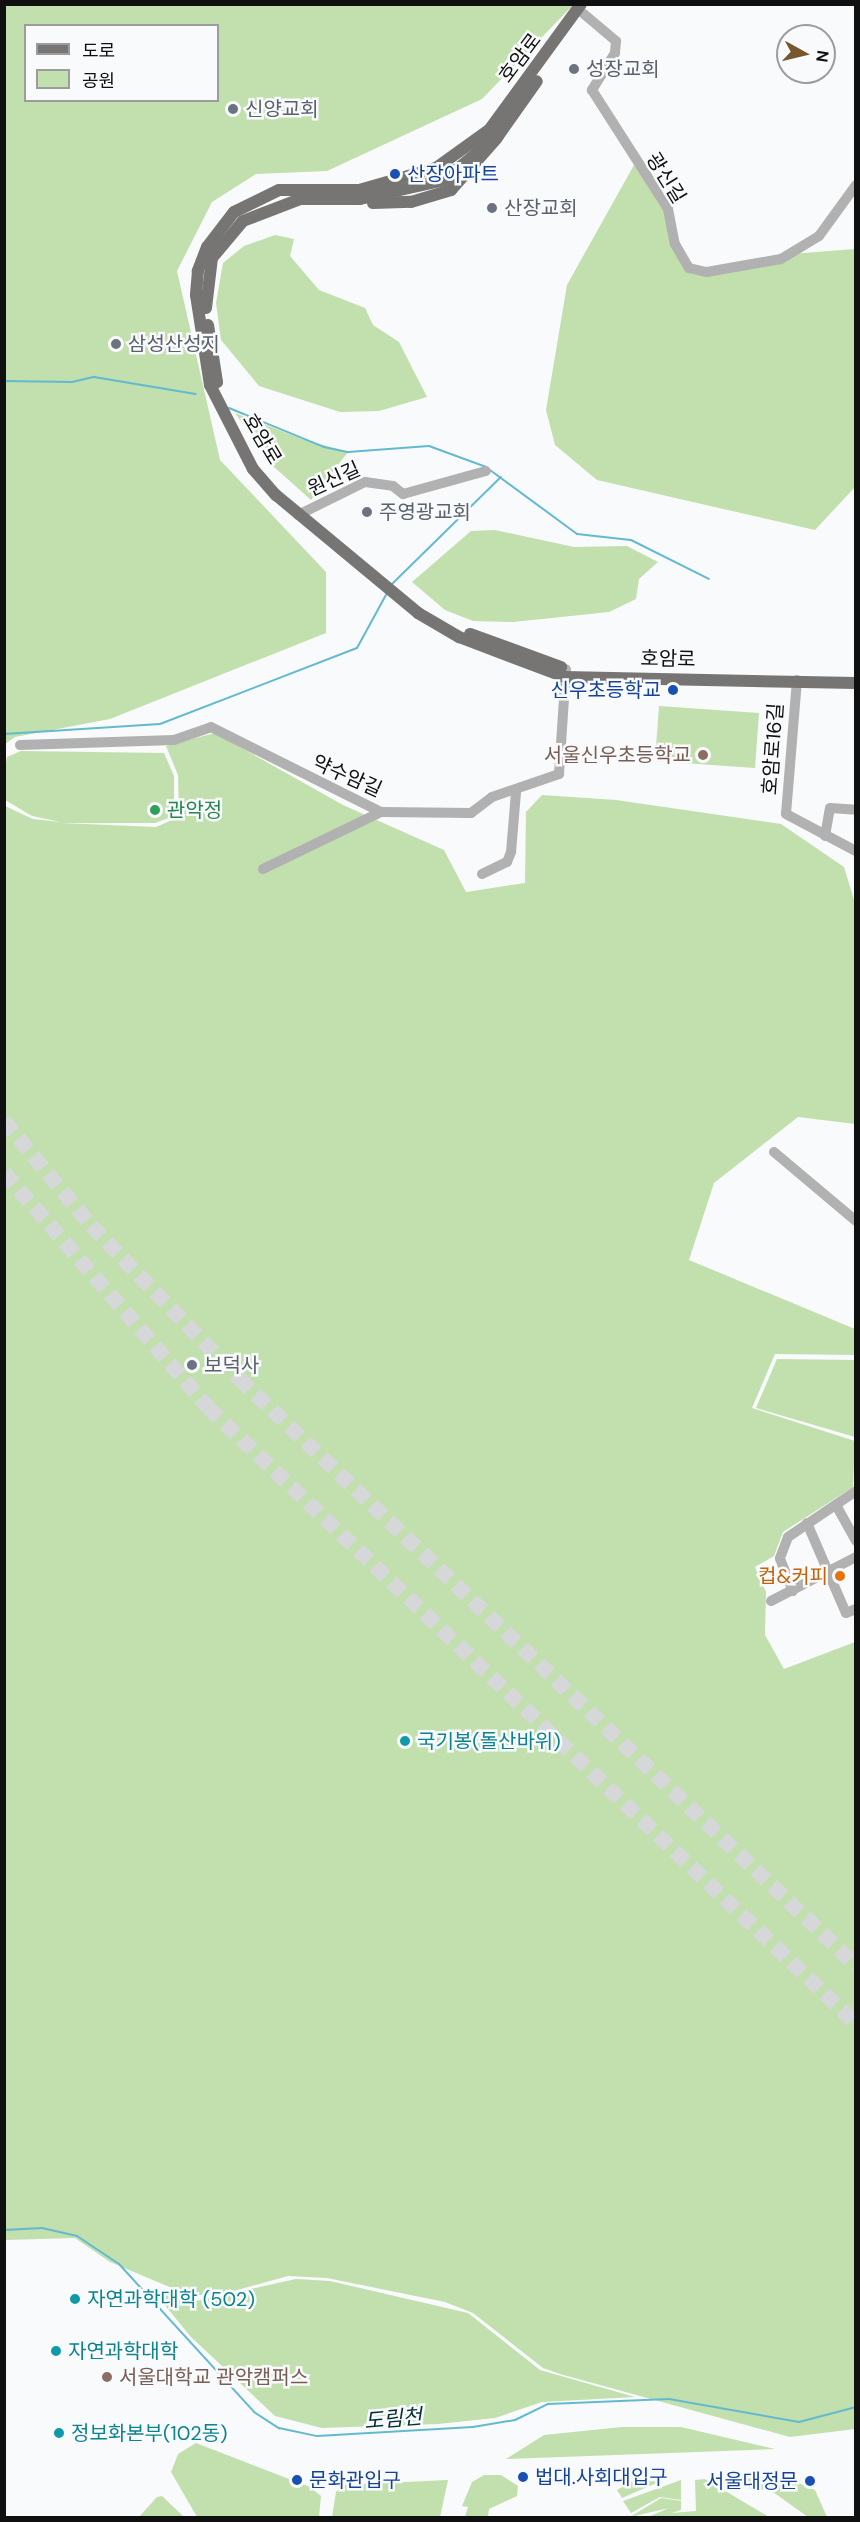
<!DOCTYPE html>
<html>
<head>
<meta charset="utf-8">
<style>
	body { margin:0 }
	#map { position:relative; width:860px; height:2522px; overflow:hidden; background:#f9fafc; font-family:"DM Sans","Noto Sans KR",sans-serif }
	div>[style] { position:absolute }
	.green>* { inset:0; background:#c2dfae }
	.stream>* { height:2px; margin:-1px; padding:0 1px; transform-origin:1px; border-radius:1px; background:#63bad0 }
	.highway-tunnel>* { height:15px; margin-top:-7.5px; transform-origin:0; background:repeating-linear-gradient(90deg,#d6d7d9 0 15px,transparent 0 23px) }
	.minor>* { height:10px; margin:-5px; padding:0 5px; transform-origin:5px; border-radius:5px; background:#b2b1b1 }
	.major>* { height:12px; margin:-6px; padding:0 6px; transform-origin:6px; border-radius:6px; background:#767574 }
	.dots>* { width:16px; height:16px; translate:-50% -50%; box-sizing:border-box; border:3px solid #f9fafc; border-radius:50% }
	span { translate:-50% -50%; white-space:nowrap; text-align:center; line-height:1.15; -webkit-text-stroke:5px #f9fafc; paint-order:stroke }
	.street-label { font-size:20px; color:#101010 }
	.worship-label { font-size:20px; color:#5b616d }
	.left { translate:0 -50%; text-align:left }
	.transit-label { font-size:20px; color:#164399 }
	.right { translate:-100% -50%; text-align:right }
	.education-label { font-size:20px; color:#785e54 }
	.leisure-label { font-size:20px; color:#27864d }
	.food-label { font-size:20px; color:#c56008 }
	.culture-label { font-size:20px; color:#0d838f }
	.water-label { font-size:21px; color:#032f38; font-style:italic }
	.frame { position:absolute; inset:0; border:6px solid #101010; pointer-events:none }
	.legend { position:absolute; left:24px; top:24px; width:195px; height:78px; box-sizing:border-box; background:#f9fafc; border:2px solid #9c9c9e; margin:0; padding:8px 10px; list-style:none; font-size:18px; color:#101010 }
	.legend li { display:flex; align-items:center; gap:12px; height:30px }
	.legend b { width:30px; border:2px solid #9c9c9e }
	.north { position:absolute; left:776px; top:24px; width:60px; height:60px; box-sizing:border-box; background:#f9fafc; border:2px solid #9c9c9e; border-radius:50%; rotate:98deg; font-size:16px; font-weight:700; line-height:24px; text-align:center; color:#101010 }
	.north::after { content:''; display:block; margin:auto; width:21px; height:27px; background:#76582c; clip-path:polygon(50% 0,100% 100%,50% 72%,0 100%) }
</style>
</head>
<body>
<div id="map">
	<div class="green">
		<div style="clip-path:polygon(evenodd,5px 4px,573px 5px,482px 99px,327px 171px,256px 174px,212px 202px,177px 271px,220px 460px,326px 572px,326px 633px,110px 719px,15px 737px,5px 744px,5px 4px,26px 26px,218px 26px,218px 100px,26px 100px,26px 26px)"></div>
		<div style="clip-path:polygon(634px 165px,668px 209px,675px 244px,697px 271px,791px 254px,855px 249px,855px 487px,815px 530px,597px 480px,555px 445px,546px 410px,567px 285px)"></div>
		<div style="clip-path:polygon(275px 235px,294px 239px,290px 256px,319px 290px,365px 308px,373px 325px,399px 342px,427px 397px,379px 411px,340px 412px,259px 386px,221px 340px,216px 303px,223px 263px,244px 246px)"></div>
		<div style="clip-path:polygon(235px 413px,302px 439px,348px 452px,311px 500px,273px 466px)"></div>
		<div style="clip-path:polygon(495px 530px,574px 547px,627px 546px,658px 562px,639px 579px,636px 599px,609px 612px,513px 622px,473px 621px,445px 610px,412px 582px,471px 531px)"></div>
		<div style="clip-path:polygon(659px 706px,759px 713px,755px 768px,655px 761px)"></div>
		<div style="clip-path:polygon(215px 733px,343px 805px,444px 850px,466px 892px,525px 883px,526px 812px,542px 795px,616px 800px,781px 824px,844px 867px,855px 903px,855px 1124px,798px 1117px,714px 1183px,689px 1260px,855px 1329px,855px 1355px,775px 1354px,752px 1408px,855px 1441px,853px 1487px,783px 1532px,774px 1556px,755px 1567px,766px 1592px,765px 1635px,784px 1669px,855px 1642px,855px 2429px,790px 2437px,560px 2374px,543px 2368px,473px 2313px,445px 2302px,327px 2278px,288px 2276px,230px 2292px,191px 2296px,110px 2262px,75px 2238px,5px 2240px,5px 806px,33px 819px,61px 822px,32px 816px,5px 800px,5px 768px,7px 757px,21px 751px,164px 753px,174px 776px,174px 816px,155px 823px,61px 823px,156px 827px,179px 817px,178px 775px,166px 746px)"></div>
		<div style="clip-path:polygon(777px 1359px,855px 1360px,855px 1437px,756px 1408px)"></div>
		<div style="clip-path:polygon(296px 2279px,330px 2281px,468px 2313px,540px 2370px,635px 2397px,542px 2402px,495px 2418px,438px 2424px,322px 2428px,275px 2416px,190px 2336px,155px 2293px,196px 2301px)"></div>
		<div style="clip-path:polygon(622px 2427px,681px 2427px,775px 2449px,506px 2459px,544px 2435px)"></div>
		<div style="clip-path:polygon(196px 2443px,310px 2487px,321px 2496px,319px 2517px,197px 2517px,171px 2472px,178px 2454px)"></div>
		<div style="clip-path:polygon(484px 2475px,501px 2475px,518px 2486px,517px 2496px,489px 2509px,488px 2517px,465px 2517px,468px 2507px,462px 2506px,472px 2482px)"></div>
		<div style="clip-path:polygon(784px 2477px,815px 2490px,827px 2517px,808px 2517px,766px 2487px,758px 2493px,734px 2479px)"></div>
		<div style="clip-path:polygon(705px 2479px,769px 2517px,648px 2517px,669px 2508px,630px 2517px,661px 2498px,681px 2501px,681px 2510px,672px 2513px,696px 2511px,695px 2480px)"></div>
		<div style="clip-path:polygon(448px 2480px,440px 2517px,332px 2517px,336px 2492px,343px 2485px)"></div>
		<div style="clip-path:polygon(681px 2480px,681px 2500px,660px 2497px,631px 2513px,623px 2501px)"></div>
		<div style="clip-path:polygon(661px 2481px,622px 2498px,617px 2490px,630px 2482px)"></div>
		<div style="clip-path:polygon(162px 2496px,184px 2517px,139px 2517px,157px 2497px)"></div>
	</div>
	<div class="stream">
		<div style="left:4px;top:381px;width:68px;rotate:0.8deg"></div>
		<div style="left:72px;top:382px;width:23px;rotate:-13deg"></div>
		<div style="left:94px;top:377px;width:103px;rotate:9.5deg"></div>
		<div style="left:229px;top:408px;width:103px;rotate:22.3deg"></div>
		<div style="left:324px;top:447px;width:25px;rotate:12deg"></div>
		<div style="left:348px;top:452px;width:81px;rotate:-4.2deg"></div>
		<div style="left:429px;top:446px;width:61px;rotate:20.2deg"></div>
		<div style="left:490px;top:470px;width:108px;rotate:36.3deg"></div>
		<div style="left:577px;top:534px;width:54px;rotate:6.3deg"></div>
		<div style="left:631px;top:540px;width:87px;rotate:26.6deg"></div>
		<div style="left:391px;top:585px;width:154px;rotate:-44.5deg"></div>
		<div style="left:4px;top:734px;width:156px;rotate:-3.7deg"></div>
		<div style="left:160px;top:724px;width:211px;rotate:-21.1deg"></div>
		<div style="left:357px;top:648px;width:63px;rotate:-61.4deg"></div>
		<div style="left:4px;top:2230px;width:38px;rotate:-3deg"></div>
		<div style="left:42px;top:2228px;width:36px;rotate:13deg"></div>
		<div style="left:77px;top:2236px;width:50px;rotate:33.7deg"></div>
		<div style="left:119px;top:2264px;width:200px;rotate:47.6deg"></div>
		<div style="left:254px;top:2412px;width:30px;rotate:33deg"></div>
		<div style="left:279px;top:2428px;width:39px;rotate:12deg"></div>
		<div style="left:317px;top:2436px;width:156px;rotate:-3.3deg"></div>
		<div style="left:473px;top:2427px;width:43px;rotate:-9.5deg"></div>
		<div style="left:515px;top:2420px;width:37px;rotate:-26deg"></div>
		<div style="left:548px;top:2404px;width:121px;rotate:-2.4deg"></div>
		<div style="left:669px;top:2399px;width:132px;rotate:10deg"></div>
		<div style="left:799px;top:2422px;width:59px;rotate:-14.7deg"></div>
	</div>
	<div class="highway-tunnel">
		<div style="left:4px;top:1120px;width:136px;rotate:50.4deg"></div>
		<div style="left:91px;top:1225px;width:213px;rotate:46deg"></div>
		<div style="left:239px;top:1378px;width:852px;rotate:43.57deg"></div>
		<div style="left:4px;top:1172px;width:311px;rotate:49deg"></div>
		<div style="left:208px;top:1407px;width:894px;rotate:43.55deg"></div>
	</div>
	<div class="minor">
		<div style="left:578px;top:9px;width:50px;rotate:40.1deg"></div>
		<div style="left:616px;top:41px;width:12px;rotate:95deg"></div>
		<div style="left:615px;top:53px;width:44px;rotate:121.9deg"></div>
		<div style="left:592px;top:90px;width:141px;rotate:57.4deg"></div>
		<div style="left:668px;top:209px;width:36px;rotate:79deg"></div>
		<div style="left:675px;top:244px;width:28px;rotate:60deg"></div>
		<div style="left:689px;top:268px;width:18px;rotate:13deg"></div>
		<div style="left:707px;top:272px;width:75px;rotate:-10deg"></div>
		<div style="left:781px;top:259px;width:44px;rotate:-31.2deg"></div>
		<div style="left:819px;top:236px;width:63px;rotate:-54deg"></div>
		<div style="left:298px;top:515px;width:75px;rotate:-26.2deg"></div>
		<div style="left:365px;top:482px;width:28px;rotate:8deg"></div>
		<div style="left:393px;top:486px;width:13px;rotate:39deg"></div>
		<div style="left:403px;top:494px;width:86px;rotate:-15.5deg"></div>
		<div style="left:797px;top:680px;width:134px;rotate:94.7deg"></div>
		<div style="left:786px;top:814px;width:79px;rotate:27.9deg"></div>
		<div style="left:20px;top:745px;width:154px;rotate:-1.9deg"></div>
		<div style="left:174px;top:740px;width:39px;rotate:-19deg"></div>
		<div style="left:211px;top:727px;width:190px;rotate:26.6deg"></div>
		<div style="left:381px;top:812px;width:90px;rotate:0.6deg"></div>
		<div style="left:471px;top:813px;width:26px;rotate:-37deg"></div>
		<div style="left:492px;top:797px;width:71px;rotate:-18.9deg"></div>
		<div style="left:559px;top:774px;width:105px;rotate:-86.2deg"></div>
		<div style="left:825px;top:836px;width:28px;rotate:-80deg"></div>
		<div style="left:830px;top:808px;width:26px;rotate:4deg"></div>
		<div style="left:263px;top:869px;width:131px;rotate:-25.8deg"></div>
		<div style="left:482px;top:874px;width:28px;rotate:-26deg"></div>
		<div style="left:507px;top:862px;width:11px;rotate:-68deg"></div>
		<div style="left:511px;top:852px;width:60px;rotate:-85.2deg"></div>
		<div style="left:774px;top:1152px;width:107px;rotate:40.1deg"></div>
		<div style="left:836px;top:1505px;width:41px;rotate:60.9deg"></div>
		<div style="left:807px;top:1523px;width:98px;rotate:66.6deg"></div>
		<div style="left:846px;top:1613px;width:11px;rotate:-22deg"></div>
		<div style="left:793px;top:1591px;width:35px;rotate:-112deg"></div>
		<div style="left:780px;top:1558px;width:22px;rotate:-69deg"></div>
		<div style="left:788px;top:1537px;width:82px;rotate:-34.1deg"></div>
		<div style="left:771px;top:1601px;width:96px;rotate:-27.4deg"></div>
	</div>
	<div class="major">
		<div style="left:581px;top:4px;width:156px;rotate:126.1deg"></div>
		<div style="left:489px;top:130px;width:65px;rotate:144.4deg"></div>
		<div style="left:436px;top:168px;width:80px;rotate:164.1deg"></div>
		<div style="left:359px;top:190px;width:80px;rotate:180deg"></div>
		<div style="left:279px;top:190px;width:50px;rotate:153.9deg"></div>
		<div style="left:234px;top:212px;width:44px;rotate:127.6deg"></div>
		<div style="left:207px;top:247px;width:26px;rotate:111deg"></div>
		<div style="left:198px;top:271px;width:24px;rotate:95deg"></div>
		<div style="left:196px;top:295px;width:91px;rotate:81.2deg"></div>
		<div style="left:210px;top:385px;width:94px;rotate:62.9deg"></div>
		<div style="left:253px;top:469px;width:35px;rotate:49deg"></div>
		<div style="left:276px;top:495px;width:185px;rotate:39.7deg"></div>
		<div style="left:418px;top:613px;width:48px;rotate:30.3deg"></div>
		<div style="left:459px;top:637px;width:113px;rotate:20.7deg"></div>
		<div style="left:565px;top:677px;width:291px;rotate:1.2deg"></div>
		<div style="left:373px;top:203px;width:38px;rotate:-2deg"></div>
		<div style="left:411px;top:202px;width:42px;rotate:-16.7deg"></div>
		<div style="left:451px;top:190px;width:69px;rotate:-48.5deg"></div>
		<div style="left:206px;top:308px;width:50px;rotate:-83.2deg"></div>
		<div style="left:212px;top:258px;width:48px;rotate:-50deg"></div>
		<div style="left:243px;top:221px;width:61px;rotate:-21.1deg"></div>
		<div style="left:300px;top:199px;width:60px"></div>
		<div style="left:360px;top:199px;width:86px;rotate:-12.7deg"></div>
		<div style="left:444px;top:180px;width:70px;rotate:-39.2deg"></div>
		<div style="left:498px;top:136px;width:67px;rotate:-54.7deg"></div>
		<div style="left:208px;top:325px;width:58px;rotate:81deg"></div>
		<div style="left:470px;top:634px;width:97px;rotate:19.9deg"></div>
	</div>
	<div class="dots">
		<div style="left:574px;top:69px;background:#6b7280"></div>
		<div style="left:233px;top:109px;background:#6b7280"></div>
		<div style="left:395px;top:174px;background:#1a4fb4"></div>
		<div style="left:492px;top:208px;background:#6b7280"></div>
		<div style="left:116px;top:344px;background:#6b7280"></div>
		<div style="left:367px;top:512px;background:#6b7280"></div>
		<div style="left:673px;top:690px;background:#1a4fb4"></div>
		<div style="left:703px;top:755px;background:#8d6e63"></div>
		<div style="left:155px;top:810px;background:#2e9e5b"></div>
		<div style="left:192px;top:1365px;background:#6b7280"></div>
		<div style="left:840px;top:1576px;background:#e8710a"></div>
		<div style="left:405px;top:1741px;background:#0f9aa8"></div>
		<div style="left:75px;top:2299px;background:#0f9aa8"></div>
		<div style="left:56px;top:2351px;background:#0f9aa8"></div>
		<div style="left:107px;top:2377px;background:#8d6e63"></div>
		<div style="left:59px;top:2433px;background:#0f9aa8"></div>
		<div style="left:523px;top:2477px;background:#1a4fb4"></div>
		<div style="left:297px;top:2480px;background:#1a4fb4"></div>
		<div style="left:810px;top:2481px;background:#1a4fb4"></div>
	</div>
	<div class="street-label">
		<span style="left:520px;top:58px;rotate:-53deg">호암로</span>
		<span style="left:666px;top:178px;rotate:58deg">광신길</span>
		<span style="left:262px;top:439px;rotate:59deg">호암로</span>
		<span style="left:334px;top:479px;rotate:-24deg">원신길</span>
		<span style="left:668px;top:659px;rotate:1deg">호암로</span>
		<span style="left:773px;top:749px;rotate:-86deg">호암로16길</span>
		<span style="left:347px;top:776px;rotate:24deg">약수암길</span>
	</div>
	<div class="worship-label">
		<span class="left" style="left:586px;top:69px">성장교회</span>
		<span class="left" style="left:245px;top:109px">신양교회</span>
		<span class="left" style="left:504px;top:208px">산장교회</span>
		<span class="left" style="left:128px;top:344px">삼성산성지</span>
		<span class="left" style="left:379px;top:512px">주영광교회</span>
		<span class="left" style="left:204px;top:1365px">보덕사</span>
	</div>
	<div class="transit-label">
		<span class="left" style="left:407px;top:174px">산장아파트</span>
		<span class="right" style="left:661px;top:690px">신우초등학교</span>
		<span class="left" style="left:535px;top:2477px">법대.사회대입구</span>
		<span class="left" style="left:309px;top:2480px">문화관입구</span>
		<span class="right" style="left:798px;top:2481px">서울대정문</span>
	</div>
	<div class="education-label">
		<span class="right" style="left:691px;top:755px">서울신우초등학교</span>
		<span class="left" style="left:119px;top:2377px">서울대학교 관악캠퍼스</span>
	</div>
	<div class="leisure-label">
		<span class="left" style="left:167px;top:810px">관악정</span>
	</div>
	<div class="food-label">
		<span class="right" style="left:828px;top:1576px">컵&amp;커피</span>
	</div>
	<div class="culture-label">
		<span class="left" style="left:417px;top:1741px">국기봉(돌산바위)</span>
		<span class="left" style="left:87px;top:2299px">자연과학대학 (502)</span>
		<span class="left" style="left:68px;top:2351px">자연과학대학</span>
		<span class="left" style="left:71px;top:2433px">정보화본부(102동)</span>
	</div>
	<div class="water-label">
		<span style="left:393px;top:2419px;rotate:-5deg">도림천</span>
	</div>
	<div class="frame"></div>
	<ul class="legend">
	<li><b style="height:8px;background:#767574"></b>도로</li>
	<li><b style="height:16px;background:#c2dfae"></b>공원</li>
	</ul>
	<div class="north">N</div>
</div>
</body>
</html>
